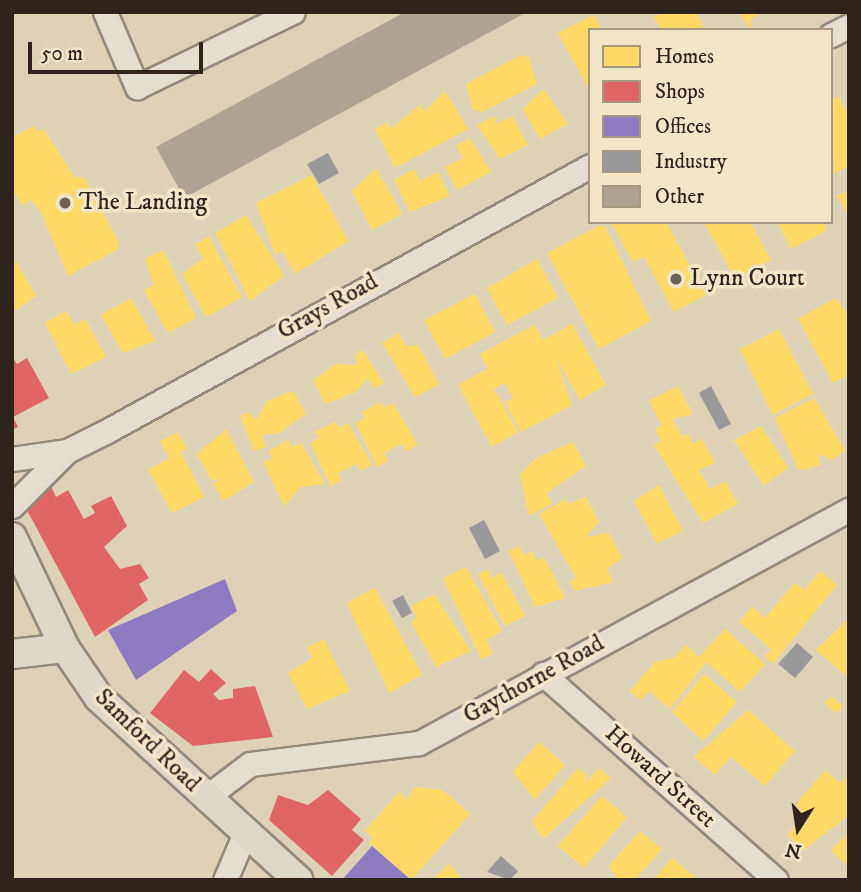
<!DOCTYPE html>
<html>
<head>
<meta charset="utf-8">
<style>
	body { margin:0 }
	#map { position:relative; width:861px; height:892px; overflow:hidden; background:#ddd2b6; font-family:"IM FELL DW Pica",serif }
	div>[style] { position:absolute }
	.homes>* { inset:0; background:#ffd966 }
	.shops>* { inset:0; background:#e06666 }
	.offices>* { inset:0; background:#8e7cc3 }
	.industry>* { inset:0; background:#999 }
	.building>* { inset:0; background:#aca391 }
	.roads { filter:drop-shadow(2px 0 #928a7b) drop-shadow(-2px 0 #928a7b) drop-shadow(0 2px #928a7b) drop-shadow(0 -2px #928a7b) }
	.minor>* { height:23px; margin:-11.5px; padding:0 11.5px; transform-origin:11.5px; border-radius:11.5px; background:#e3ded0 }
	.major>* { height:28px; margin:-14px; padding:0 14px; transform-origin:14px; border-radius:14px; background:#ded8c9 }
	.dots>* { width:19px; height:19px; translate:-50% -50%; box-sizing:border-box; border:4px solid #f3e6c6; border-radius:50% }
	span { translate:-50% -50%; white-space:nowrap; text-align:center; line-height:1.15; -webkit-text-stroke:7px #f3e6c6; paint-order:stroke }
	.poi-label { font-size:24px; color:#2e231d }
	.left { translate:0 -50%; text-align:left }
	.street-label { font-size:24px; color:#2e231d }
	.frame { position:absolute; inset:0; border:14px solid #2e231d; pointer-events:none }
	.legend { position:absolute; left:588px; top:28px; width:245px; height:196px; box-sizing:border-box; background:#f3e6c6; border:2px solid #a49882; margin:0; padding:9px 12px; list-style:none; font-size:21px; color:#2e231d }
	.legend li { display:flex; align-items:center; gap:14px; height:35px }
	.legend b { width:35px; border:2px solid #a49882 }
	.north { position:absolute; left:763px; top:794px; width:70px; height:70px; -webkit-text-stroke:5px #f3e6c6; paint-order:stroke; rotate:192deg; font-size:19px; font-weight:700; line-height:28px; text-align:center; color:#2e231d }
	.north::after { content:''; display:block; margin:auto; width:24px; height:32px; background:#2e231d; clip-path:polygon(50% 0,100% 100%,50% 72%,0 100%) }
	.scale { position:absolute; left:28px; top:42px; width:175px; height:32px; box-sizing:border-box; border:4px solid #2e231d; border-top:0; padding-left:9px; font-size:21px; line-height:24px; white-space:nowrap; color:#2e231d; -webkit-text-stroke:5px #f3e6c6; paint-order:stroke }
</style>
</head>
<body>
<div id="map">
	<div class="homes">
		<div style="clip-path:polygon(662px 12px,696px 12px,705px 30px,661px 30px,654px 17px)"></div>
		<div style="clip-path:polygon(738px 12px,762px 12px,751px 19px,751px 30px)"></div>
		<div style="clip-path:polygon(594px 15px,602px 30px,590px 30px,590px 91px,558px 33px)"></div>
		<div style="clip-path:polygon(521px 55px,529px 57px,537px 84px,482px 112px,473px 110px,466px 84px)"></div>
		<div style="clip-path:polygon(543px 89px,568px 124px,540px 139px,523px 109px)"></div>
		<div style="clip-path:polygon(445px 91px,468px 129px,395px 168px,375px 129px,388px 122px,391px 129px,420px 105px,424px 112px)"></div>
		<div style="clip-path:polygon(838px 96px,849px 116px,849px 166px,834px 174px,831px 100px)"></div>
		<div style="clip-path:polygon(494px 116px,497px 124px,512px 116px,528px 145px,500px 159px,477px 125px)"></div>
		<div style="clip-path:polygon(34px 126px,37px 132px,44px 129px,74px 177px,84px 177px,119px 242px,117px 250px,68px 276px,40px 210px,31px 200px,22px 205px,14px 192px,12px 137px)"></div>
		<div style="clip-path:polygon(470px 138px,491px 172px,457px 190px,445px 167px,463px 158px,456px 146px)"></div>
		<div style="clip-path:polygon(376px 168px,402px 214px,372px 230px,352px 191px)"></div>
		<div style="clip-path:polygon(414px 169px,420px 181px,438px 172px,450px 196px,410px 212px,394px 180px)"></div>
		<div style="clip-path:polygon(312px 175px,348px 241px,295px 274px,283px 251px,275px 255px,256px 203px)"></div>
		<div style="clip-path:polygon(849px 190px,849px 217px,837px 196px)"></div>
		<div style="clip-path:polygon(246px 215px,284px 276px,250px 301px,215px 233px)"></div>
		<div style="clip-path:polygon(611px 222px,666px 222px,706px 295px,674px 312px,644px 257px,633px 262px)"></div>
		<div style="clip-path:polygon(704px 222px,750px 222px,771px 260px,735px 279px)"></div>
		<div style="clip-path:polygon(777px 222px,823px 222px,827px 230px,791px 249px)"></div>
		<div style="clip-path:polygon(599px 226px,605px 226px,651px 321px,599px 349px,547px 253px)"></div>
		<div style="clip-path:polygon(209px 237px,242px 297px,206px 317px,182px 274px,203px 259px,195px 244px)"></div>
		<div style="clip-path:polygon(163px 250px,196px 318px,168px 333px,144px 290px,154px 285px,145px 259px)"></div>
		<div style="clip-path:polygon(537px 259px,558px 298px,507px 325px,487px 288px)"></div>
		<div style="clip-path:polygon(17px 262px,36px 296px,12px 313px,12px 265px)"></div>
		<div style="clip-path:polygon(475px 294px,495px 332px,445px 359px,424px 320px)"></div>
		<div style="clip-path:polygon(131px 298px,155px 341px,123px 353px,101px 315px)"></div>
		<div style="clip-path:polygon(836px 298px,849px 316px,849px 375px,833px 383px,798px 319px)"></div>
		<div style="clip-path:polygon(66px 311px,74px 325px,85px 319px,106px 357px,71px 374px,45px 323px)"></div>
		<div style="clip-path:polygon(572px 324px,606px 385px,580px 400px,555px 356px,572px 405px,521px 432px,505px 402px,513px 398px,505px 383px,494px 389px,518px 432px,492px 447px,458px 385px,488px 369px,480px 354px,523px 331px,535px 325px,543px 340px)"></div>
		<div style="clip-path:polygon(779px 329px,813px 394px,773px 415px,740px 349px)"></div>
		<div style="clip-path:polygon(399px 333px,406px 346px,418px 345px,439px 384px,415px 397px,382px 343px)"></div>
		<div style="clip-path:polygon(363px 350px,384px 383px,375px 388px,367px 378px,356px 392px,325px 404px,313px 380px,336px 364px,357px 365px,355px 355px)"></div>
		<div style="clip-path:polygon(678px 386px,693px 414px,673px 419px,682px 437px,688px 434px,693px 444px,702px 439px,709px 452px,715px 463px,699px 470px,710px 489px,725px 481px,738px 504px,703px 523px,654px 445px,661px 440px,655px 429px,662px 425px,649px 401px)"></div>
		<div style="clip-path:polygon(293px 391px,306px 414px,279px 433px,262px 435px,266px 447px,254px 451px,240px 416px,248px 412px,256px 420px,267px 401px)"></div>
		<div style="clip-path:polygon(814px 398px,845px 450px,832px 460px,819px 454px,820px 465px,805px 470px,798px 469px,775px 418px)"></div>
		<div style="clip-path:polygon(381px 402px,385px 408px,393px 403px,418px 445px,406px 451px,402px 444px,384px 453px,388px 461px,377px 467px,356px 423px,365px 418px,361px 412px)"></div>
		<div style="clip-path:polygon(335px 422px,339px 428px,348px 423px,372px 465px,361px 471px,357px 464px,338px 473px,342px 480px,331px 487px,310px 443px,319px 438px,315px 432px)"></div>
		<div style="clip-path:polygon(761px 426px,788px 468px,764px 486px,734px 440px)"></div>
		<div style="clip-path:polygon(226px 429px,254px 482px,223px 501px,213px 483px,221px 479px,211px 480px,197px 454px)"></div>
		<div style="clip-path:polygon(178px 432px,187px 449px,181px 452px,204px 497px,172px 513px,148px 470px,169px 458px,160px 441px)"></div>
		<div style="clip-path:polygon(288px 440px,292px 447px,301px 443px,325px 484px,301px 487px,284px 506px,263px 462px,272px 458px,269px 451px)"></div>
		<div style="clip-path:polygon(573px 442px,586px 466px,547px 493px,552px 504px,529px 516px,520px 475px,536px 458px)"></div>
		<div style="clip-path:polygon(659px 485px,683px 531px,657px 544px,634px 501px)"></div>
		<div style="clip-path:polygon(586px 497px,599px 522px,586px 537px,609px 533px,622px 558px,607px 569px,613px 582px,575px 591px,570px 581px,576px 578px,539px 514px,566px 499px,568px 504px)"></div>
		<div style="clip-path:polygon(519px 546px,524px 556px,532px 551px,537px 561px,544px 557px,565px 598px,535px 607px,509px 551px)"></div>
		<div style="clip-path:polygon(466px 567px,502px 631px,486px 640px,493px 654px,481px 659px,443px 578px)"></div>
		<div style="clip-path:polygon(488px 569px,492px 578px,502px 573px,525px 616px,505px 626px,478px 574px)"></div>
		<div style="clip-path:polygon(820px 571px,837px 585px,773px 664px,765px 657px,771px 649px,739px 622px,752px 606px,765px 618px,795px 583px,804px 590px)"></div>
		<div style="clip-path:polygon(375px 588px,422px 675px,389px 693px,347px 603px)"></div>
		<div style="clip-path:polygon(434px 594px,471px 651px,436px 667px,411px 622px,417px 618px,411px 606px)"></div>
		<div style="clip-path:polygon(849px 618px,849px 675px,847px 677px,816px 650px)"></div>
		<div style="clip-path:polygon(725px 629px,765px 664px,740px 692px,706px 662px,670px 709px,649px 691px,641px 700px,630px 691px,655px 662px,674px 658px,686px 645px,699px 657px)"></div>
		<div style="clip-path:polygon(324px 639px,350px 691px,307px 709px,288px 673px,312px 658px,307px 647px)"></div>
		<div style="clip-path:polygon(704px 674px,737px 702px,703px 741px,672px 712px)"></div>
		<div style="clip-path:polygon(831px 696px,843px 706px,836px 713px,824px 703px)"></div>
		<div style="clip-path:polygon(748px 710px,795px 751px,765px 786px,731px 757px,715px 775px,694px 757px)"></div>
		<div style="clip-path:polygon(539px 742px,565px 765px,535px 800px,513px 772px)"></div>
		<div style="clip-path:polygon(578px 768px,587px 775px,585px 783px,599px 768px,611px 778px,543px 839px,532px 821px)"></div>
		<div style="clip-path:polygon(825px 770px,840px 783px,849px 774px,849px 815px,804px 850px,787px 835px,801px 819px,810px 825px,796px 804px)"></div>
		<div style="clip-path:polygon(415px 787px,443px 790px,470px 814px,411px 880px,369px 843px,373px 838px,365px 831px,399px 792px,407px 800px)"></div>
		<div style="clip-path:polygon(602px 796px,627px 817px,584px 868px,558px 846px)"></div>
		<div style="clip-path:polygon(640px 831px,662px 849px,635px 880px,618px 880px,609px 866px)"></div>
		<div style="clip-path:polygon(849px 831px,849px 867px,831px 851px)"></div>
		<div style="clip-path:polygon(672px 858px,695px 877px,693px 880px,653px 880px)"></div>
		<div style="clip-path:polygon(449px 863px,462px 880px,433px 880px,440px 872px)"></div>
	</div>
	<div class="shops">
		<div style="clip-path:polygon(12px 356px,17px 364px,27px 358px,49px 398px,13px 417px,18px 427px,12px 430px)"></div>
		<div style="clip-path:polygon(51px 486px,56px 497px,68px 490px,84px 519px,95px 513px,91px 506px,111px 496px,127px 526px,104px 547px,120px 569px,140px 564px,149px 578px,139px 584px,148px 600px,95px 637px,28px 512px,33px 496px)"></div>
		<div style="clip-path:polygon(211px 669px,226px 683px,213px 694px,219px 700px,233px 698px,233px 689px,255px 686px,273px 737px,193px 746px,150px 713px,184px 670px,199px 682px)"></div>
		<div style="clip-path:polygon(328px 790px,361px 819px,352px 830px,364px 840px,332px 876px,269px 820px,278px 795px,308px 805px)"></div>
	</div>
	<div class="offices">
		<div style="clip-path:polygon(225px 579px,237px 611px,136px 680px,108px 630px)"></div>
		<div style="clip-path:polygon(372px 846px,411px 880px,342px 880px)"></div>
	</div>
	<div class="industry">
		<div style="clip-path:polygon(328px 153px,339px 173px,319px 184px,307px 164px)"></div>
		<div style="clip-path:polygon(711px 386px,731px 424px,719px 430px,699px 393px)"></div>
		<div style="clip-path:polygon(484px 520px,500px 551px,485px 559px,469px 528px)"></div>
		<div style="clip-path:polygon(403px 595px,412px 613px,402px 618px,392px 601px)"></div>
		<div style="clip-path:polygon(797px 643px,813px 657px,795px 678px,778px 664px)"></div>
		<div style="clip-path:polygon(501px 856px,518px 871px,510px 880px,487px 872px)"></div>
	</div>
	<div class="building">
		<div style="clip-path:polygon(405px 12px,527px 12px,184px 198px,156px 147px)"></div>
	</div>
	<div class="roads">
		<div class="minor">
			<div style="left:105px;top:12px;width:82px;rotate:66.9deg"></div>
			<div style="left:137px;top:87px;width:173px;rotate:-25.7deg"></div>
			<div style="left:831px;top:35px;width:20px;rotate:-27deg"></div>
			<div style="left:12px;top:459px;width:56px;rotate:-8.3deg"></div>
			<div style="left:67px;top:451px;width:45px;rotate:-26.6deg"></div>
			<div style="left:107px;top:431px;width:551px;rotate:-28.75deg"></div>
			<div style="left:12px;top:506px;width:78px;rotate:-45deg"></div>
			<div style="left:543px;top:674px;width:311px;rotate:41.5deg"></div>
			<div style="left:205px;top:798px;width:56px;rotate:-37.1deg"></div>
			<div style="left:250px;top:764px;width:170px;rotate:-7.1deg"></div>
			<div style="left:419px;top:743px;width:489px;rotate:-28.5deg"></div>
			<div style="left:225px;top:880px;width:51px;rotate:-66.9deg"></div>
		</div>
		<div class="major">
			<div style="left:12px;top:537px;width:123px;rotate:64.5deg"></div>
			<div style="left:65px;top:648px;width:60px;rotate:55.8deg"></div>
			<div style="left:99px;top:698px;width:270px;rotate:42.4deg"></div>
			<div style="left:12px;top:654px;width:53px;rotate:-6.5deg"></div>
		</div>
	</div>
	<div class="dots">
		<div style="left:65px;top:203px;background:#6b6053"></div>
		<div style="left:676px;top:279px;background:#6b6053"></div>
	</div>
	<div class="poi-label">
		<span class="left" style="left:79px;top:203px">The Landing</span>
		<span class="left" style="left:690px;top:279px">Lynn Court</span>
	</div>
	<div class="street-label">
		<span style="left:328px;top:307px;rotate:-29deg">Grays Road</span>
		<span style="left:534px;top:680px;rotate:-29deg">Gaythorne Road</span>
		<span style="left:147px;top:741px;rotate:44deg">Samford Road</span>
		<span style="left:660px;top:777px;rotate:42deg">Howard Street</span>
	</div>
	<div class="frame"></div>
	<ul class="legend">
	<li><b style="height:19px;background:#ffd966"></b>Homes</li>
	<li><b style="height:19px;background:#e06666"></b>Shops</li>
	<li><b style="height:19px;background:#8e7cc3"></b>Offices</li>
	<li><b style="height:19px;background:#999"></b>Industry</li>
	<li><b style="height:19px;background:#aca391"></b>Other</li>
	</ul>
	<div class="north">N</div>
	<div class="scale">50 m</div>
</div>
</body>
</html>
